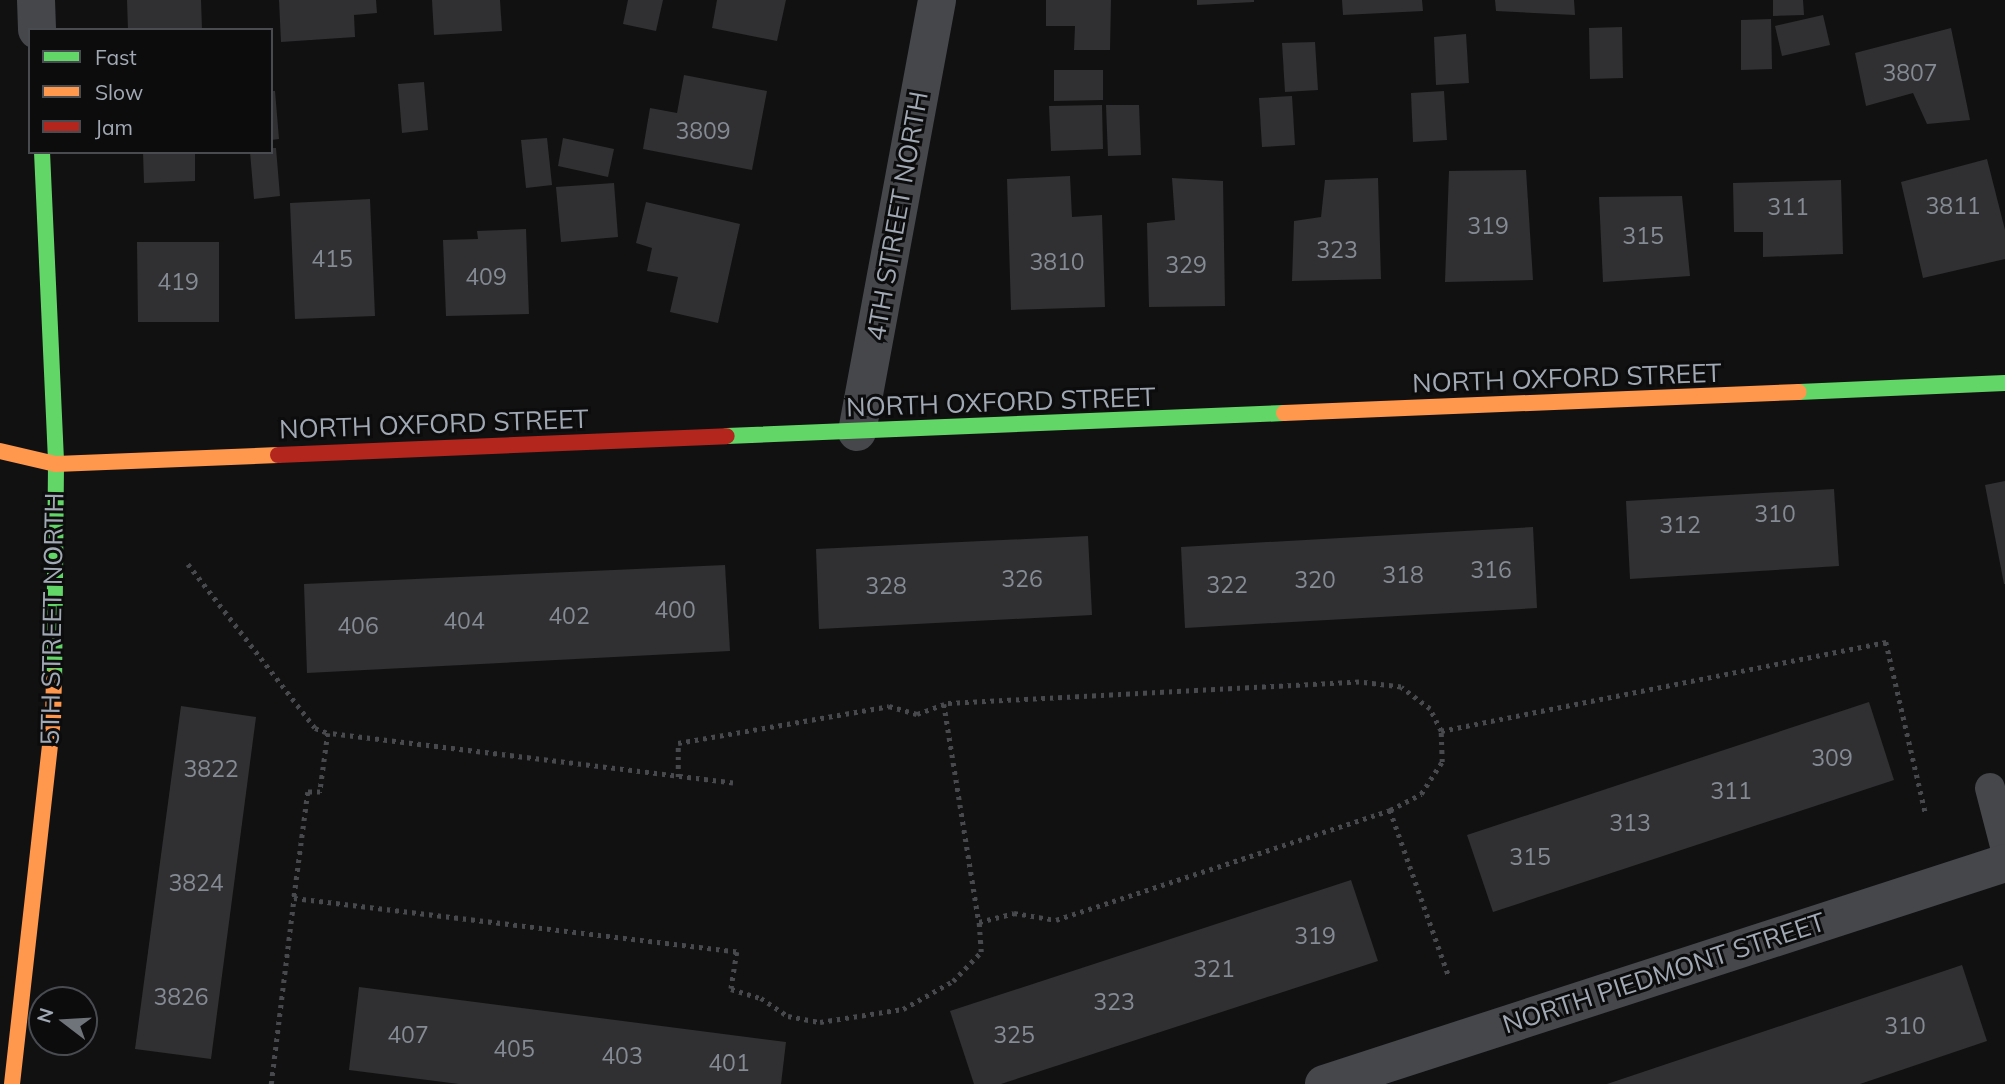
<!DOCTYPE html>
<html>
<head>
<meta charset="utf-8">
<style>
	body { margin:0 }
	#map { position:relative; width:2005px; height:1084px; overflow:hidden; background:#111112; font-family:Mulish,sans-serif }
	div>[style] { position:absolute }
	.building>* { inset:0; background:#303032 }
	.path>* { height:4.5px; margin-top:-2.25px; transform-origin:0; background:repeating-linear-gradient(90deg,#47494c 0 3.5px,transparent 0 8.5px) }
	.lane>* { height:30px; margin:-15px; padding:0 15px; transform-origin:15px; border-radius:15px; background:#45474b }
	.street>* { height:38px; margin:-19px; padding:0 19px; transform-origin:19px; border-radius:19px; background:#45474b }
	.fast>* { height:16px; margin:-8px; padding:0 8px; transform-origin:8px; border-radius:8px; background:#63d668 }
	.slow>* { height:16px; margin:-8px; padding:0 8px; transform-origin:8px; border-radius:8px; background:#ff974d }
	.jam>* { height:16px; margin:-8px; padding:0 8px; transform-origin:8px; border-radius:8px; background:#b3261e }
	span { translate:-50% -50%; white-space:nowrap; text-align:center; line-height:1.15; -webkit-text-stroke:6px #0c0c0d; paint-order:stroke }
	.number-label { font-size:23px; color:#858b94 }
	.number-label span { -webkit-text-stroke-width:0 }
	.street-label { font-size:26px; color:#a1a9b4 }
	.legend { position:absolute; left:28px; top:28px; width:245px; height:126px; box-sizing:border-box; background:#0c0c0d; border:2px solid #484b50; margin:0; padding:9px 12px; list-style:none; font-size:21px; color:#a1a9b4 }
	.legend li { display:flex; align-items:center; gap:14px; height:35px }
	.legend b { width:35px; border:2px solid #484b50 }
	.north { position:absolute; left:28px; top:986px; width:70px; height:70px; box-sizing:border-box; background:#0c0c0d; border:2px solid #484b50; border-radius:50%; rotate:287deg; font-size:19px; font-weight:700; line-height:28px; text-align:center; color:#a1a9b4 }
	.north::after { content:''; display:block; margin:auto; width:24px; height:32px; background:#6f747b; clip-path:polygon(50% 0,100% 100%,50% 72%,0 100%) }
</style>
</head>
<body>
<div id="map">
	<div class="building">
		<div style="clip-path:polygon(127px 0,201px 0,202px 30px,128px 30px)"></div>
		<div style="clip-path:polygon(279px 0,376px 0,377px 13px,354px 15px,355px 37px,281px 42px)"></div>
		<div style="clip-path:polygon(432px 0,500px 0,502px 31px,434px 35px)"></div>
		<div style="clip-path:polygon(628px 0,663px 0,656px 31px,623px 24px)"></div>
		<div style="clip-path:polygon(717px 0,786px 0,777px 41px,712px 28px)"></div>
		<div style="clip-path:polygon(1046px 0,1111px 0,1110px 50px,1074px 50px,1075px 26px,1046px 26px)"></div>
		<div style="clip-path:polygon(1197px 0,1254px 0,1254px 2px,1197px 5px)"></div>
		<div style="clip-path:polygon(1342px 0,1422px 0,1423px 11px,1343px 15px)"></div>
		<div style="clip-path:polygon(1495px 0,1574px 0,1575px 15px,1496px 11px)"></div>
		<div style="clip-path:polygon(1773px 0,1803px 0,1804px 15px,1773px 16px)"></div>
		<div style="clip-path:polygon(1823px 15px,1830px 45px,1782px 56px,1775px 26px)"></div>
		<div style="clip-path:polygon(1771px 19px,1772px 69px,1741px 70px,1741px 20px)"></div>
		<div style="clip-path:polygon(1622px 27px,1623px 78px,1590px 79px,1589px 28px)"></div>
		<div style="clip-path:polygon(1951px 28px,1970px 120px,1927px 124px,1913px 93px,1866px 106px,1855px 53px)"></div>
		<div style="clip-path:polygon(1466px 34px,1469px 83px,1436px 85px,1434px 37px)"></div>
		<div style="clip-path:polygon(1315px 42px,1318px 90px,1285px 92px,1282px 43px)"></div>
		<div style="clip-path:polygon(1054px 70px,1103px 70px,1103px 100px,1054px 101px)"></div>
		<div style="clip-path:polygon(684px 75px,767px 91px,752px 170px,643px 149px,650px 108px,677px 113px)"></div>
		<div style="clip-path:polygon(424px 82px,428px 130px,402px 133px,398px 84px)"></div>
		<div style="clip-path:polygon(271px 91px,275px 91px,279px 139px,271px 140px)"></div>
		<div style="clip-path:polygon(1444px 91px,1447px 140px,1413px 142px,1411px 93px)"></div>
		<div style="clip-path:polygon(1292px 96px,1295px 145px,1262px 147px,1259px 98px)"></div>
		<div style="clip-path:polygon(1102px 105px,1103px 149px,1051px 151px,1049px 106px)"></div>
		<div style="clip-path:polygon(1106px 105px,1139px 105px,1141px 155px,1108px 156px)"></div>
		<div style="clip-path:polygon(547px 138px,552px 185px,526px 188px,521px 140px)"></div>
		<div style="clip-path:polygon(563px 138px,614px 149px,608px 177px,558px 166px)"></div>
		<div style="clip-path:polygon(271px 148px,276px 148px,280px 196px,254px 199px,250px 152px,271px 152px)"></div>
		<div style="clip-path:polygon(143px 152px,195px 152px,195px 181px,144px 183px)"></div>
		<div style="clip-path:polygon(1987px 159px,2005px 230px,2005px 259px,1923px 278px,1901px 182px)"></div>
		<div style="clip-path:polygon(1526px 170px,1533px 280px,1445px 282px,1449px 171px)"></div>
		<div style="clip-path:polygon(1070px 176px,1072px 217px,1102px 215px,1105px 307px,1011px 310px,1007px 179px)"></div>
		<div style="clip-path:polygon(1172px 178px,1223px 181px,1225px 306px,1149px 307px,1147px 223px,1175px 220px)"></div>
		<div style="clip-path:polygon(1378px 178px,1381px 279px,1292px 281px,1294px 221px,1321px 217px,1325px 180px)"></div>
		<div style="clip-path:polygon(1841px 180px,1843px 254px,1763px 257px,1763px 232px,1734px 232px,1733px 183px)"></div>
		<div style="clip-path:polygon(614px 183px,618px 237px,561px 242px,556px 187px)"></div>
		<div style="clip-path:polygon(1682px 196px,1690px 276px,1603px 282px,1599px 197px)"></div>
		<div style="clip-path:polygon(370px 199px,375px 316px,295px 319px,290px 203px)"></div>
		<div style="clip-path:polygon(646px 202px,740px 224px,718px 323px,670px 312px,678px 277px,647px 271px,652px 248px,636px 243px)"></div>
		<div style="clip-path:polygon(526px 229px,529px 314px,446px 316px,443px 240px,478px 239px,477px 231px)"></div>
		<div style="clip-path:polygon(137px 242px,219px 242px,219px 322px,138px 322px)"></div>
		<div style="clip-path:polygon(2005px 481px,2005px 584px,2004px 584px,1985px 485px)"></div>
		<div style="clip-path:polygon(1834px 489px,1839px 566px,1630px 579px,1626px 501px)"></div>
		<div style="clip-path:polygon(1533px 527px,1537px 608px,1185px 628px,1181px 547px)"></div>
		<div style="clip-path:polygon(1088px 536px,1092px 615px,819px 629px,816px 549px)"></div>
		<div style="clip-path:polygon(725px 565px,730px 651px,307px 673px,304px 584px)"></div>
		<div style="clip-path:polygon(1869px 702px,1894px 780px,1493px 912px,1467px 835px)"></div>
		<div style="clip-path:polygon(181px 706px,256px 717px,211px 1059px,135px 1049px)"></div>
		<div style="clip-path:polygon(1351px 880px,1378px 961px,1001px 1084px,974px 1084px,950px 1011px)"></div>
		<div style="clip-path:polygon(1962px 965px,1987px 1041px,1860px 1084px,1607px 1084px)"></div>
		<div style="clip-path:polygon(359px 987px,786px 1042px,781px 1084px,459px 1084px,349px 1070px)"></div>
	</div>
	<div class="path">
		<div style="left:188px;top:564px;width:207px;rotate:52.2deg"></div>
		<div style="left:315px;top:728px;width:14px;rotate:21deg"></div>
		<div style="left:1441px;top:731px;width:25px;rotate:-117deg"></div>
		<div style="left:1430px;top:709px;width:36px;rotate:-143deg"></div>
		<div style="left:1401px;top:687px;width:42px;rotate:-173.2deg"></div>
		<div style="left:1359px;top:682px;width:416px;rotate:177deg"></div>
		<div style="left:944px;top:704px;width:221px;rotate:80.9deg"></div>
		<div style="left:979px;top:922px;width:36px;rotate:-14deg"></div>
		<div style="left:1014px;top:913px;width:43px;rotate:9.5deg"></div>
		<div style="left:1056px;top:920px;width:352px;rotate:-18.2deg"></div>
		<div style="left:1390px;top:810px;width:35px;rotate:-27deg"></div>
		<div style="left:1421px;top:794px;width:38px;rotate:-57deg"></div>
		<div style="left:1442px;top:762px;width:31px;rotate:-92deg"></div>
		<div style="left:1441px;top:731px;width:454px;rotate:-11.3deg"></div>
		<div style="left:1886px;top:642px;width:178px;rotate:77deg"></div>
		<div style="left:678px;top:777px;width:34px;rotate:-90deg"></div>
		<div style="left:678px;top:743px;width:214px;rotate:-9.9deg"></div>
		<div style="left:889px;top:706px;width:29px;rotate:16deg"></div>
		<div style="left:917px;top:714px;width:29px;rotate:-20deg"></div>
		<div style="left:733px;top:783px;width:408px;rotate:-173deg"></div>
		<div style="left:328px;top:733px;width:60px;rotate:97.7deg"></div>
		<div style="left:320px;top:792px;width:12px;rotate:180deg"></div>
		<div style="left:308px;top:792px;width:107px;rotate:97.5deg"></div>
		<div style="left:294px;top:898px;width:446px;rotate:6.9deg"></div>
		<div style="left:737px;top:952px;width:37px;rotate:99deg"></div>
		<div style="left:731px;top:989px;width:31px;rotate:17deg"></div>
		<div style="left:761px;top:998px;width:32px;rotate:34deg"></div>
		<div style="left:788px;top:1016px;width:33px;rotate:11deg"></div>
		<div style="left:820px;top:1022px;width:84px;rotate:-8.9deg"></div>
		<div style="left:903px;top:1009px;width:57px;rotate:-29.2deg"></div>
		<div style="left:953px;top:981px;width:40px;rotate:-46deg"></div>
		<div style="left:981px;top:952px;width:30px;rotate:-94deg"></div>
		<div style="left:1390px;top:810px;width:174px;rotate:70.5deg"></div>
		<div style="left:271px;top:1084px;width:187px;rotate:-83deg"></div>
	</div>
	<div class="lane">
		<div style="left:1990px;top:788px;width:60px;rotate:75.5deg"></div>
	</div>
	<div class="street">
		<div style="left:36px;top:0;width:30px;rotate:88deg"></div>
		<div style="left:857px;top:432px;width:439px;rotate:-79.5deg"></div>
		<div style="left:1324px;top:1084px;width:716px;rotate:-17.98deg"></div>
	</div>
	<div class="fast">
		<div style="left:42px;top:152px;width:312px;rotate:87.4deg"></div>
		<div style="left:56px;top:464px;width:213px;rotate:90.5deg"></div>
		<div style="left:1799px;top:392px;width:206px;rotate:-2.5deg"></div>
		<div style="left:727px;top:436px;width:557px;rotate:-2.36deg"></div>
	</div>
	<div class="slow">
		<div style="left:1284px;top:413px;width:515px;rotate:-2.34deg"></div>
		<div style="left:0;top:451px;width:57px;rotate:13.1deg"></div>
		<div style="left:56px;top:464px;width:222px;rotate:-2.3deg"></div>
		<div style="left:12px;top:1084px;width:366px;rotate:-83.6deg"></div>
		<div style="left:53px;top:720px;width:43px;rotate:-88.7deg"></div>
	</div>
	<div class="jam">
		<div style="left:278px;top:455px;width:449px;rotate:-2.4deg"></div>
	</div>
	<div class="number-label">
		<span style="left:1910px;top:73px">3807</span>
		<span style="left:703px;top:131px">3809</span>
		<span style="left:1953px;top:206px">3811</span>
		<span style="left:1788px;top:207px">311</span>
		<span style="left:1488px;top:226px">319</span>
		<span style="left:1643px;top:236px">315</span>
		<span style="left:1337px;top:250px">323</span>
		<span style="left:332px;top:259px">415</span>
		<span style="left:1057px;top:262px">3810</span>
		<span style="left:1186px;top:265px">329</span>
		<span style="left:486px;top:277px">409</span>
		<span style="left:178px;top:282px">419</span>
		<span style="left:1775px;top:514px">310</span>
		<span style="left:1680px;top:525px">312</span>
		<span style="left:1491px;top:570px">316</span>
		<span style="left:1403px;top:575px">318</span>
		<span style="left:1022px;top:579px">326</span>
		<span style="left:1315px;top:580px">320</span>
		<span style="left:1227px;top:585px">322</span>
		<span style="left:886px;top:586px">328</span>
		<span style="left:675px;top:610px">400</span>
		<span style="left:569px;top:616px">402</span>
		<span style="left:464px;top:621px">404</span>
		<span style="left:358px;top:626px">406</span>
		<span style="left:1832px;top:758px">309</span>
		<span style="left:211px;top:769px">3822</span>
		<span style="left:1731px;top:791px">311</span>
		<span style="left:1630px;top:823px">313</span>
		<span style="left:1530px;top:857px">315</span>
		<span style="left:196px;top:883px">3824</span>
		<span style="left:1315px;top:936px">319</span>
		<span style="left:1214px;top:969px">321</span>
		<span style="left:181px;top:997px">3826</span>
		<span style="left:1114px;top:1002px">323</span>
		<span style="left:1905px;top:1026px">310</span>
		<span style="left:408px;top:1035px">407</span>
		<span style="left:1014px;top:1035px">325</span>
		<span style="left:514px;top:1049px">405</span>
		<span style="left:622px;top:1056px">403</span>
		<span style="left:729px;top:1063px">401</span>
	</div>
	<div class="street-label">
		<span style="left:897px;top:216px;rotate:-80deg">4TH STREET NORTH</span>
		<span style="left:1567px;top:378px;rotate:-2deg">NORTH OXFORD STREET</span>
		<span style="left:1001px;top:402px;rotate:-2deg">NORTH OXFORD STREET</span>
		<span style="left:434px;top:424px;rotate:-2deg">NORTH OXFORD STREET</span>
		<span style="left:52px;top:619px;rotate:-89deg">5TH STREET NORTH</span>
		<span style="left:1664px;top:973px;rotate:-18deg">NORTH PIEDMONT STREET</span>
	</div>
	<ul class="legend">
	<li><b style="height:9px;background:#63d668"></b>Fast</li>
	<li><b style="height:9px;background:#ff974d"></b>Slow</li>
	<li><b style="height:9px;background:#b3261e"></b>Jam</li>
	</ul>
	<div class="north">N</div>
</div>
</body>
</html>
